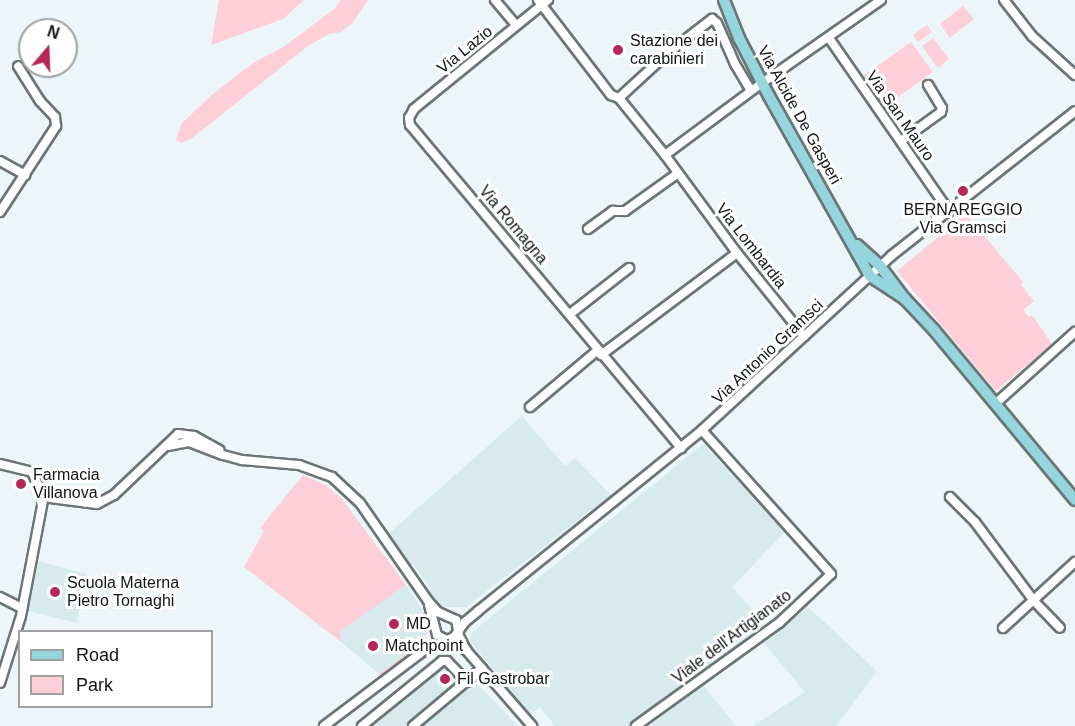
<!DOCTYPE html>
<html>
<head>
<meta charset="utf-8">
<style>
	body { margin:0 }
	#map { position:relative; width:1075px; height:726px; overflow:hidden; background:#ecf6f8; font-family:Helvetica,sans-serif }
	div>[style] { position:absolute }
	.built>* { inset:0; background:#d7ebee }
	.green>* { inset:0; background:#fecfd8 }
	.roads { filter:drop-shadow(2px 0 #6c7576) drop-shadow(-2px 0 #6c7576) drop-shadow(0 2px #6c7576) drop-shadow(0 -2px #6c7576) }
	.minor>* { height:8px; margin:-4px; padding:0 4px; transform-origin:4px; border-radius:4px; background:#fff }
	.major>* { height:10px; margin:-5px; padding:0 5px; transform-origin:5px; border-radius:5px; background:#95d6de }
	.dots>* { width:16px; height:16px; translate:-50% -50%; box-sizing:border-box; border:3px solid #fff; border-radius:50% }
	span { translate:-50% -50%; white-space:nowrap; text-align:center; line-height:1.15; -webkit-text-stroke:6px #fff; paint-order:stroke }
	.poi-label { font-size:16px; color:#101414 }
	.left { translate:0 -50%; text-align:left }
	.street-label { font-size:16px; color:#101414 }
	.legend { position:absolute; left:18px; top:630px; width:195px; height:78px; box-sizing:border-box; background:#fff; border:2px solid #9fa1a1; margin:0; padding:8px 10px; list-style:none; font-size:18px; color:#101414 }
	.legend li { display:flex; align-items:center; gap:12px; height:30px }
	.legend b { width:30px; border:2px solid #9fa1a1 }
	.north { position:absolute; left:18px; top:18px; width:60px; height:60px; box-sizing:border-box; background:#fff; border:2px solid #9fa1a1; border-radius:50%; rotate:19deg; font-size:16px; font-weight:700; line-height:24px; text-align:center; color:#101414 }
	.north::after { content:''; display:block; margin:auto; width:21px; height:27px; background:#b62758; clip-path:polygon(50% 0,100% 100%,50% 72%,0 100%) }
</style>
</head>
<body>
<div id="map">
	<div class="built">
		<div style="clip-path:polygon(522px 416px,565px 466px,575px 458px,611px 495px,466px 607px,440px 607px,428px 592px,431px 589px,413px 564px,409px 567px,387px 535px)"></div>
		<div style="clip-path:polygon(703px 444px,785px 532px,732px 587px,765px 623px,630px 726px,555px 726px,540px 707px,529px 715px,470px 641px,471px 633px)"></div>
		<div style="clip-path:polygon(34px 560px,87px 574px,77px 623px,23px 610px)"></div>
		<div style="clip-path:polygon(406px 585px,429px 620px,428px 632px,425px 640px,379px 674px,333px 635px)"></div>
		<div style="clip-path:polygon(808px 607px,877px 671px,836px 726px,753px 726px,805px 692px,764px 643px)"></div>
		<div style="clip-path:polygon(449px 655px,518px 726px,354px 726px)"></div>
		<div style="clip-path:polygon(702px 684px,736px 726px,650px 726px)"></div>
	</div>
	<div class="green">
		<div style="clip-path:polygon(219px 0,304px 0,283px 19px,211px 45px)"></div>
		<div style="clip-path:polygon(341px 0,368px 0,353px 22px,341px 32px,329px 34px,308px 46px,191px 139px,181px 143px,176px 140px,182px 123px,214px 93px,253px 63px,285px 46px,334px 9px)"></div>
		<div style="clip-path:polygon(963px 6px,974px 19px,950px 38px,940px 24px)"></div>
		<div style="clip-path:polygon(927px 25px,932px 32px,918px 42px,913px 35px)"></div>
		<div style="clip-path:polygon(933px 38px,949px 59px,938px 68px,922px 46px)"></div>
		<div style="clip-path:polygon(911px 42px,933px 72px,884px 107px,863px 76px)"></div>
		<div style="clip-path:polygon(966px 214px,1023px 282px,1021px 285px,1034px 301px,1023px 310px,1029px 317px,1032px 315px,1052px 344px,996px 391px,897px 271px)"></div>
		<div style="clip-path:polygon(303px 475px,326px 485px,342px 499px,406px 585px,340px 631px,341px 642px,244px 567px,264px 531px,260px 528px)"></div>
		<div style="clip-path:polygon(429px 620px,429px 629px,426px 637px,425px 640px,422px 645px,381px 676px,379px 674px,425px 640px,423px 636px,428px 632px,426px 623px)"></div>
	</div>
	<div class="roads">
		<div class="minor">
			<div style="left:495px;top:0;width:33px;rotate:50deg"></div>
			<div style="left:538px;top:0;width:120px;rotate:52.5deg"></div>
			<div style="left:611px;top:95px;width:9px;rotate:21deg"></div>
			<div style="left:619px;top:98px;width:73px;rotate:51.1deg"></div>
			<div style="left:665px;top:155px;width:122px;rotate:53.7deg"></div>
			<div style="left:737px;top:253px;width:107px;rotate:51.1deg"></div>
			<div style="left:548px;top:0;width:173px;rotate:140.9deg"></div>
			<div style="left:414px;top:109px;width:10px;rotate:119deg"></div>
			<div style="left:409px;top:118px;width:7px;rotate:82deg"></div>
			<div style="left:410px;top:125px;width:422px;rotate:50deg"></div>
			<div style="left:1004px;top:0;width:46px;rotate:52.1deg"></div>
			<div style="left:1032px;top:36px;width:58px;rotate:42.2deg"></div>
			<div style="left:829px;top:38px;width:211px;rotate:55.3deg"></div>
			<div style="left:619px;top:98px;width:67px;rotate:-42.6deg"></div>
			<div style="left:668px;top:53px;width:56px;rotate:-37.7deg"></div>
			<div style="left:712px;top:19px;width:6px;rotate:39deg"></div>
			<div style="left:717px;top:23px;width:45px;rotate:66.3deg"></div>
			<div style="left:735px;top:64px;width:31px;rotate:59deg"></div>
			<div style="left:901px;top:141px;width:49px;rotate:-35.9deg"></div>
			<div style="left:941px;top:112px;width:4px;rotate:-76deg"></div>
			<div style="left:942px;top:108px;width:27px;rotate:-121deg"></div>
			<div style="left:665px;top:155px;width:121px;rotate:-36.6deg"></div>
			<div style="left:762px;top:83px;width:145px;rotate:-34.9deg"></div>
			<div style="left:0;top:161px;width:29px;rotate:29deg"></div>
			<div style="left:0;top:212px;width:103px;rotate:-56.9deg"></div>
			<div style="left:56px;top:126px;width:9px;rotate:-96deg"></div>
			<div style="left:55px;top:117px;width:22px;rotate:-133deg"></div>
			<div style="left:40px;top:101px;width:41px;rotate:-122.2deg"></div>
			<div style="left:588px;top:229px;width:31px;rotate:-36deg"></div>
			<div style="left:613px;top:211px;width:12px"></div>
			<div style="left:625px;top:211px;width:65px;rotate:-35.6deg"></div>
			<div style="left:570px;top:314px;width:75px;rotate:-37.9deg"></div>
			<div style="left:601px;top:355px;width:170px;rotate:-36.9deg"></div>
			<div style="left:995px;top:404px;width:108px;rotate:-42deg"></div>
			<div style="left:530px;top:407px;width:89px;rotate:-40deg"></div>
			<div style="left:168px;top:446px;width:21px;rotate:-11deg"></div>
			<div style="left:189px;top:442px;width:36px;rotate:21deg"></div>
			<div style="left:223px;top:455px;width:20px;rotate:15deg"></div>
			<div style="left:242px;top:460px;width:57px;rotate:5deg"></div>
			<div style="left:299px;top:465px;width:35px;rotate:20deg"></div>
			<div style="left:332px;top:477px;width:38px;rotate:43deg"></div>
			<div style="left:360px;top:503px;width:119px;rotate:55.2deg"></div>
			<div style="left:428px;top:601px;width:15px;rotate:48deg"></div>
			<div style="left:438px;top:612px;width:20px;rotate:24deg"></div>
			<div style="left:456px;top:620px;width:16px;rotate:79deg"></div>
			<div style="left:459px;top:636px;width:16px;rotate:63deg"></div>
			<div style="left:0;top:464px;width:33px;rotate:14deg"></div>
			<div style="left:32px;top:472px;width:21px;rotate:65deg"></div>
			<div style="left:41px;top:491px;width:11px;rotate:38deg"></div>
			<div style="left:50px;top:498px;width:47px;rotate:7.3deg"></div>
			<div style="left:97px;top:504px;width:19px;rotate:-28deg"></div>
			<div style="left:114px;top:495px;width:88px;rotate:-43.6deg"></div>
			<div style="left:178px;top:434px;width:16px;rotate:7deg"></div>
			<div style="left:194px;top:436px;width:29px;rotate:29deg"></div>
			<div style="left:950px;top:497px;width:35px;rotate:45deg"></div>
			<div style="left:975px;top:522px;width:99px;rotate:53.2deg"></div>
			<div style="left:1034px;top:601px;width:37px;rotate:46deg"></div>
			<div style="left:0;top:597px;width:25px;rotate:27deg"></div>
			<div style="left:429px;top:605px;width:31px;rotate:75deg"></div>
			<div style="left:437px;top:635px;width:33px;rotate:27deg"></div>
			<div style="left:466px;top:650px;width:101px;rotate:49deg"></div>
			<div style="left:1003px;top:628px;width:98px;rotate:-42.5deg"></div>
			<div style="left:0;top:683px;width:70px;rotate:-72.6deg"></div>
			<div style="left:21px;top:616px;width:123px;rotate:-79.2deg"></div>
			<div style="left:324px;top:726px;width:126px;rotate:-37deg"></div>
			<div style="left:425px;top:650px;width:32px;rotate:-24deg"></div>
			<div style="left:454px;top:637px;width:19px;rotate:-54deg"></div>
			<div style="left:465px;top:622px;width:17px;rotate:-40deg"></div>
			<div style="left:478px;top:611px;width:288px;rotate:-38.9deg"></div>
			<div style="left:702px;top:430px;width:257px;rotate:-42.6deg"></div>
			<div style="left:891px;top:256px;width:234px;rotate:-38.2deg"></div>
			<div style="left:362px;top:726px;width:103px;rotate:-39.1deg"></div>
			<div style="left:442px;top:661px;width:5px"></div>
			<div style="left:447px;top:661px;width:29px;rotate:46deg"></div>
			<div style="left:413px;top:726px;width:90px;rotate:-40deg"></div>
			<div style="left:636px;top:726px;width:176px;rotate:-35.8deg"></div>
			<div style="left:779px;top:623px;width:71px;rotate:-43.3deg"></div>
			<div style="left:831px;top:574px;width:193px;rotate:-131.9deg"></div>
		</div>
		<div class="major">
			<div style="left:724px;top:0;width:41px;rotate:68.5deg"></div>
			<div style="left:739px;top:38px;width:65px;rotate:62.7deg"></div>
			<div style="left:769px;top:96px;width:206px;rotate:60.7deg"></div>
			<div style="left:870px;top:276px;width:42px;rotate:33.3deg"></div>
			<div style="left:857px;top:245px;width:31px;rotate:42deg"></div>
			<div style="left:880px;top:266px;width:41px;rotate:52.9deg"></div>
			<div style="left:905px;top:299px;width:42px;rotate:46.9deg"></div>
			<div style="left:934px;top:330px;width:221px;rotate:50.3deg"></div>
		</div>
	</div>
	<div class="dots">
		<div style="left:618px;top:50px;background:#b62758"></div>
		<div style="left:963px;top:191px;background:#b62758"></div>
		<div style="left:21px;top:484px;background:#b62758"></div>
		<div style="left:55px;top:592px;background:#b62758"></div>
		<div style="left:394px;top:624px;background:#b62758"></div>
		<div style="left:373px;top:646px;background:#b62758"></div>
		<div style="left:445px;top:679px;background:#b62758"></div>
	</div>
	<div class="poi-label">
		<span class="left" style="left:630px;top:50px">Stazione dei<br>carabinieri</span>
		<span style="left:963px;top:219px">BERNAREGGIO<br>Via Gramsci</span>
		<span class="left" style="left:33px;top:484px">Farmacia<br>Villanova</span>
		<span class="left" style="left:67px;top:592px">Scuola Materna<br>Pietro Tornaghi</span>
		<span class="left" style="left:406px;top:624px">MD</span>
		<span class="left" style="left:385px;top:646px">Matchpoint</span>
		<span class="left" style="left:457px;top:679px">Fil Gastrobar</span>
	</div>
	<div class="street-label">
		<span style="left:465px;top:50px;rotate:-39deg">Via Lazio</span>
		<span style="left:799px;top:115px;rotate:61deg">Via Alcide De Gasperi</span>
		<span style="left:900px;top:116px;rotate:55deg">Via San Mauro</span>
		<span style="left:513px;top:225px;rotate:50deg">Via Romagna</span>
		<span style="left:751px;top:246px;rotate:52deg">Via Lombardia</span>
		<span style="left:768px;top:352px;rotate:-43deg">Via Antonio Gramsci</span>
		<span style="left:732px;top:637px;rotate:-37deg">Viale dell'Artigianato</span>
	</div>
	<ul class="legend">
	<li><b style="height:8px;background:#95d6de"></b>Road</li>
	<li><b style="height:16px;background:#fecfd8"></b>Park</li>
	</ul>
	<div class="north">N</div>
</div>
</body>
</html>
